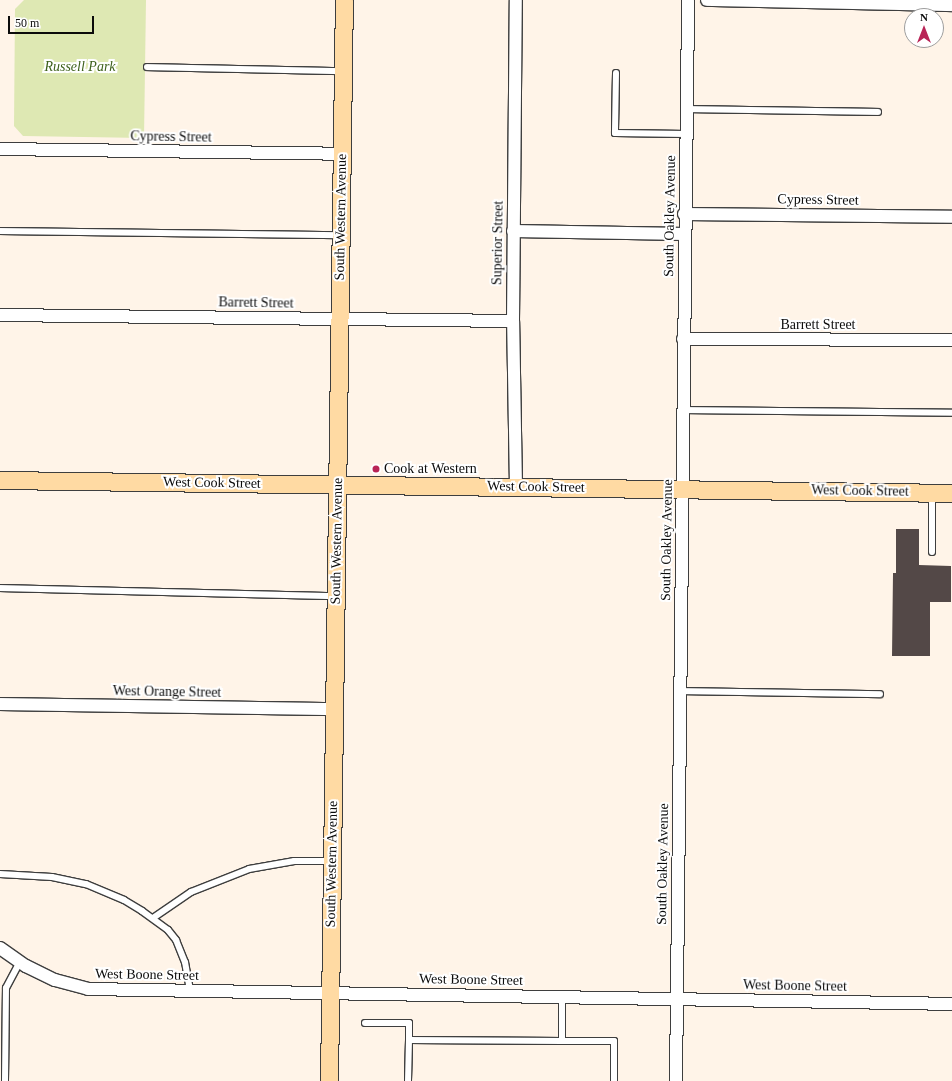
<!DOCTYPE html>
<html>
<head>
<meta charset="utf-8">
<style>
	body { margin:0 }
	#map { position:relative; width:952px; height:1081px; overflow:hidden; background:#fff4e8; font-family:"Times New Roman",serif }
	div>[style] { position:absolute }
	.green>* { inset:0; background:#dee8b3 }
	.building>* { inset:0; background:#534847 }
	.roads { filter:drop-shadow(1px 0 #3e3e3e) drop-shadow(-1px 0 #3e3e3e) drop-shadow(0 1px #3e3e3e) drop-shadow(0 -1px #3e3e3e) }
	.lane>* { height:6px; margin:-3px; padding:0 3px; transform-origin:3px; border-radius:3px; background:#fff }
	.street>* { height:12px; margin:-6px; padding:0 6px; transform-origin:6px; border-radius:6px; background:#fff }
	.secondary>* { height:17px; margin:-8.5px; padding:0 8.5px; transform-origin:8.5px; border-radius:8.5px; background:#ffdaa3 }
	.dots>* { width:11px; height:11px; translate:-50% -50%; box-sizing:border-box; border:2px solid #fff; border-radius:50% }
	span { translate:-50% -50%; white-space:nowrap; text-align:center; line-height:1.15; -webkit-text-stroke:4px #fff; paint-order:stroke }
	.park-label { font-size:14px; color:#3e611c; font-style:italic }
	.street-label { font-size:14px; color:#0b0b0b }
	.poi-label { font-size:14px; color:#0b0b0b }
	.left { translate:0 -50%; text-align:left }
	.north { position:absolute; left:904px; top:8px; width:40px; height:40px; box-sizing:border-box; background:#fff; border:1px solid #9d9d9d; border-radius:50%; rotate:0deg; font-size:11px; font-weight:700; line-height:16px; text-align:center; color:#0b0b0b }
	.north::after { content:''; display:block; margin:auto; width:14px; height:18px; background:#b92456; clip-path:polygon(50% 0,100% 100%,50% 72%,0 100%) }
	.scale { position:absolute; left:8px; top:16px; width:86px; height:18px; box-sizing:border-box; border:2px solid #0b0b0b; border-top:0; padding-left:5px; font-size:12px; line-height:14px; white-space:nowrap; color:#0b0b0b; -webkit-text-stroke:3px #fff; paint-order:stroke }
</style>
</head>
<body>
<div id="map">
	<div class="green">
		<div style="clip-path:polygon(24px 0,146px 0,144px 138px,23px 136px,14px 126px,15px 9px)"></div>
	</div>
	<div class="building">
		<div style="clip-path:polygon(896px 529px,919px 529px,919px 565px,951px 566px,951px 602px,930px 602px,930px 656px,892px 656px,893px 573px,896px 573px)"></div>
	</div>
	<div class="roads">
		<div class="lane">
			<div style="left:147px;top:67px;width:194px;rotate:1.2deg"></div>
			<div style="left:616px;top:73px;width:60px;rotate:91deg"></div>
			<div style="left:615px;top:133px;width:71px;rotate:0.8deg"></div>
			<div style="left:687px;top:109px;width:191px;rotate:0.9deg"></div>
			<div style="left:0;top:231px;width:340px;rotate:0.7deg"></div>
			<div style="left:683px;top:410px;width:269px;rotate:0.6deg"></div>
			<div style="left:932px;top:494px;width:58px;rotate:90deg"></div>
			<div style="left:0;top:588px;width:334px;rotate:1.4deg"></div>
			<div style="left:680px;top:691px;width:200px;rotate:0.9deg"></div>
			<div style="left:0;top:874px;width:52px;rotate:3.3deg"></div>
			<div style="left:52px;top:877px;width:35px;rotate:12deg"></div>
			<div style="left:86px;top:884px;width:41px;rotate:22.8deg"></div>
			<div style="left:124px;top:900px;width:21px;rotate:31deg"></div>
			<div style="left:142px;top:911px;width:32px;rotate:36deg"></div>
			<div style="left:168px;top:930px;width:13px;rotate:51deg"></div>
			<div style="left:176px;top:940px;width:24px;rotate:68deg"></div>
			<div style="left:185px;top:962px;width:29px;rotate:80deg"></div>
			<div style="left:153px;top:918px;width:46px;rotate:-34.4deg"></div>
			<div style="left:191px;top:892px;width:62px;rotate:-21.6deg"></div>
			<div style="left:249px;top:869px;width:46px;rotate:-10.1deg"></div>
			<div style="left:294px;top:861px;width:38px"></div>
			<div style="left:562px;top:996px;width:45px;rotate:90deg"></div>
			<div style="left:562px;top:1041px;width:52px"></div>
			<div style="left:614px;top:1041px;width:40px;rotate:90deg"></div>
			<div style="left:365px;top:1023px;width:44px"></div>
			<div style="left:409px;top:1023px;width:17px;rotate:90deg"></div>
			<div style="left:409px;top:1040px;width:153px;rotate:0.4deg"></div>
			<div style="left:5px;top:1081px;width:93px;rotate:-89.4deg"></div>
			<div style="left:6px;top:988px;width:30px;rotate:-62deg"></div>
			<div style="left:408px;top:1081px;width:41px;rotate:-88.6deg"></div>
		</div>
		<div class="street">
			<div style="left:707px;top:0;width:245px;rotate:1.2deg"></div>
			<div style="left:0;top:149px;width:342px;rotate:0.8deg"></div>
			<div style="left:684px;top:214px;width:268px;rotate:0.6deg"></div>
			<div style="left:513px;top:231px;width:171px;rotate:1deg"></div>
			<div style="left:0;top:315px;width:513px;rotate:0.67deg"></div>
			<div style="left:683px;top:339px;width:269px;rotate:0.2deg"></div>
			<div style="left:516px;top:487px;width:166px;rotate:-91deg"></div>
			<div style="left:513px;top:321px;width:321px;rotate:-89.5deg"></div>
			<div style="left:0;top:704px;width:334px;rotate:0.9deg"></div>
			<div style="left:0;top:948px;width:32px;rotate:35deg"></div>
			<div style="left:26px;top:966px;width:32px;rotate:26deg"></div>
			<div style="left:55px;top:980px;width:34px;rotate:15deg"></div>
			<div style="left:88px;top:989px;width:864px;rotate:0.99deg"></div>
			<div style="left:676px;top:1081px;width:1081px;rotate:-89.36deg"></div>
		</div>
		<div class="secondary">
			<div style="left:0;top:480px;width:952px;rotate:0.78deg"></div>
			<div style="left:329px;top:1081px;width:1081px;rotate:-89.21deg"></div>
		</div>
	</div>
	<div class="dots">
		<div style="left:376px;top:469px;background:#b92456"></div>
	</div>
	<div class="park-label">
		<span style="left:80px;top:67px">Russell Park</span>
	</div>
	<div class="street-label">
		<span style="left:171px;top:137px;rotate:1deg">Cypress Street</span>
		<span style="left:818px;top:200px;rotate:1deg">Cypress Street</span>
		<span style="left:670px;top:216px;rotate:-89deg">South Oakley Avenue</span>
		<span style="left:341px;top:217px;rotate:-89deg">South Western Avenue</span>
		<span style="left:498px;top:243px;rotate:-89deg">Superior Street</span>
		<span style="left:256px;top:303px;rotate:1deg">Barrett Street</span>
		<span style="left:818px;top:325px">Barrett Street</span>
		<span style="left:212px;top:483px;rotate:1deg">West Cook Street</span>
		<span style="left:536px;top:487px;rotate:1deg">West Cook Street</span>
		<span style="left:860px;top:491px;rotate:1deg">West Cook Street</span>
		<span style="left:667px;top:540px;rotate:-89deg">South Oakley Avenue</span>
		<span style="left:337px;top:541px;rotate:-89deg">South Western Avenue</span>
		<span style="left:167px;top:692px;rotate:1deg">West Orange Street</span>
		<span style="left:332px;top:864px;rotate:-89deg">South Western Avenue</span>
		<span style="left:663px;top:864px;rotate:-89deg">South Oakley Avenue</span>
		<span style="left:147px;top:975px;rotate:1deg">West Boone Street</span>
		<span style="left:471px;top:980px;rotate:1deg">West Boone Street</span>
		<span style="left:795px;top:986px;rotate:1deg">West Boone Street</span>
	</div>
	<div class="poi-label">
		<span class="left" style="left:384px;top:469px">Cook at Western</span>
	</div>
	<div class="north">N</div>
	<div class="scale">50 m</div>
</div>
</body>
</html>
